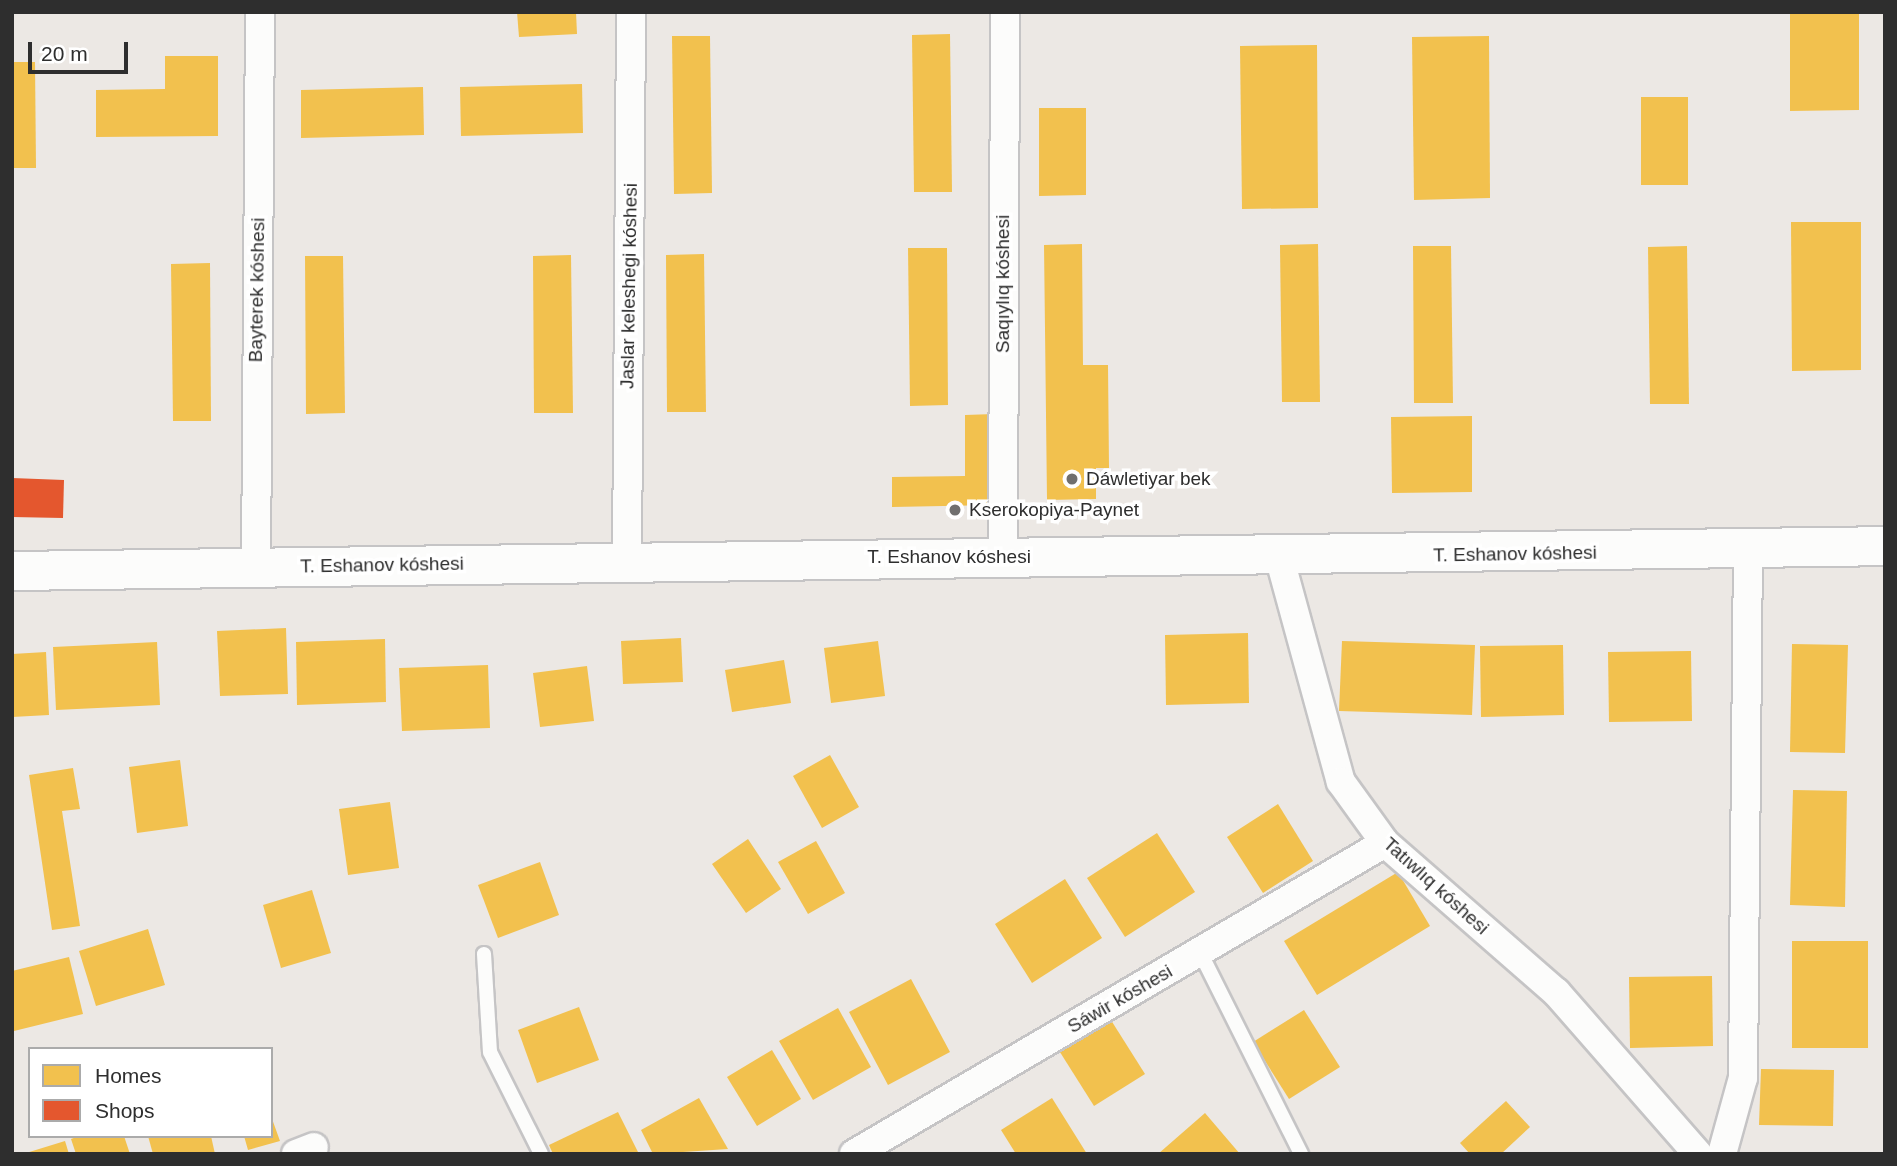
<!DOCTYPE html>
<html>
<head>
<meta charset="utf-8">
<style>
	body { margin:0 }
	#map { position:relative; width:1897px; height:1166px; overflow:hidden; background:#ece8e4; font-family:Helvetica,sans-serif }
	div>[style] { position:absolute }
	.homes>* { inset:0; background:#f2c14e }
	.shops>* { inset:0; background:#e4572e }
	.roads { filter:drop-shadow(2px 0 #c5c4c5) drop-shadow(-2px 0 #c5c4c5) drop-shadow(0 2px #c5c4c5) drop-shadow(0 -2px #c5c4c5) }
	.lane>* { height:14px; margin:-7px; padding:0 7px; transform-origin:7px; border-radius:7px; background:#fcfcfb }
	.street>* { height:28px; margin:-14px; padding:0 14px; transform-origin:14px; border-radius:14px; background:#fcfcfb }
	.secondary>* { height:38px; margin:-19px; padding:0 19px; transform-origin:19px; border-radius:19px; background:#fcfcfb }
	.dots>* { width:19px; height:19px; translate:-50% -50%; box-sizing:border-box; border:4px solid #fff; border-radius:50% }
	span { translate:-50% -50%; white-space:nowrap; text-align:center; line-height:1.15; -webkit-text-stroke:7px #fff; paint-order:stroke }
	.street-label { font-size:19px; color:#2e2e2e }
	.poi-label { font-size:19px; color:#2e2e2e }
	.left { translate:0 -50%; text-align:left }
	.frame { position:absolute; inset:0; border:14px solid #2e2e2e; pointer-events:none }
	.legend { position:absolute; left:28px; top:1047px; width:245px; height:91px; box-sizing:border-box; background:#fff; border:2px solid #ababab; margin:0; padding:9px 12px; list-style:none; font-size:21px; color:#2e2e2e }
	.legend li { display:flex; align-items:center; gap:14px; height:35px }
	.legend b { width:35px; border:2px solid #ababab }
	.scale { position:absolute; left:28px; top:42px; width:100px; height:32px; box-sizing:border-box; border:4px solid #2e2e2e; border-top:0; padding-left:9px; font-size:21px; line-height:24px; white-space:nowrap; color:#2e2e2e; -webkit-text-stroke:5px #fff; paint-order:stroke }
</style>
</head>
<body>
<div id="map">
	<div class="homes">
		<div style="clip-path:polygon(517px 12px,576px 12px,577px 34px,519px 37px)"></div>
		<div style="clip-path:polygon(1790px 12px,1859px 12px,1859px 110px,1790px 111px)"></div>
		<div style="clip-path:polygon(950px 34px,952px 192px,914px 192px,912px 35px)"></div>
		<div style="clip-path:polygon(672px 36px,710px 36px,712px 193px,674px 194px)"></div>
		<div style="clip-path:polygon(1489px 36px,1490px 198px,1414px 200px,1412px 37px)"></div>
		<div style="clip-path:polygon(1317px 45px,1318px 208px,1242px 209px,1240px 46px)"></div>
		<div style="clip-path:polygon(165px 56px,218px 56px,218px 136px,96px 137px,96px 90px,165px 89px)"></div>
		<div style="clip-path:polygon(12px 62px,35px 62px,36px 168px,12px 168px)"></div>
		<div style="clip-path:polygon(582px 84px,583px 133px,461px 136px,460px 87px)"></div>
		<div style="clip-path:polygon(423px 87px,424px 135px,301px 138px,301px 90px)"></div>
		<div style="clip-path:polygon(1641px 97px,1688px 97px,1688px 185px,1641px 185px)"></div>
		<div style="clip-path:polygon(1039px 108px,1086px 108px,1086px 195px,1039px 196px)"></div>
		<div style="clip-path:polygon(1791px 222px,1861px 222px,1861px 370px,1792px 371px)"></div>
		<div style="clip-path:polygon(1082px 244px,1083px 365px,1108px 365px,1109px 468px,1096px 468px,1096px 499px,1047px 500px,1044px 245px)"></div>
		<div style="clip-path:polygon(1318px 244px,1320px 402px,1282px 402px,1280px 245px)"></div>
		<div style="clip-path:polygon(1413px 246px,1451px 246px,1453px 403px,1414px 403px)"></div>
		<div style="clip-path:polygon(1687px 246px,1689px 404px,1650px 404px,1648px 247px)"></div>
		<div style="clip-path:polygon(908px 248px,947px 248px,948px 405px,910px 406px)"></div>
		<div style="clip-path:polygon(704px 254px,706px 412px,667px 412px,666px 255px)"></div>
		<div style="clip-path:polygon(571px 255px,573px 413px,534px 413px,533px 256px)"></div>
		<div style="clip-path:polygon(305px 256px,343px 256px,345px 413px,306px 414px)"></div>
		<div style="clip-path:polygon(210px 263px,211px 421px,173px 421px,171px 264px)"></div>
		<div style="clip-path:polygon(994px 414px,995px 505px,892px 507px,892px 477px,965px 476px,965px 415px)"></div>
		<div style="clip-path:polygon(1472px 416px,1472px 492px,1392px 493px,1391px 417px)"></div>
		<div style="clip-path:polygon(286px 628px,288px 694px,220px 696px,217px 631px)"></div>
		<div style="clip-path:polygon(1248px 633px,1249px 703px,1166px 705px,1165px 635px)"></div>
		<div style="clip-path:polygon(681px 638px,683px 682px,623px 684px,621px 641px)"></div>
		<div style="clip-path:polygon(385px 639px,386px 702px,297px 705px,296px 642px)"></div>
		<div style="clip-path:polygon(878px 641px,885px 696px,831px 703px,824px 648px)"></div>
		<div style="clip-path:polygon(1342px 641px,1475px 645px,1472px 715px,1339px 711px)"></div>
		<div style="clip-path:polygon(157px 642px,160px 705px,56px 710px,53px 647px)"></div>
		<div style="clip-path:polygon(1792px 644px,1848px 645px,1845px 753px,1790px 752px)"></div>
		<div style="clip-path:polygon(1563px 645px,1564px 715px,1481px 717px,1480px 646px)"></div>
		<div style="clip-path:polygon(1691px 651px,1692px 721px,1609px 722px,1608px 652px)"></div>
		<div style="clip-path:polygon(46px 652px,49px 715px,12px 717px,12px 654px)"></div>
		<div style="clip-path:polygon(784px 660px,791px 703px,732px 712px,725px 670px)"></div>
		<div style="clip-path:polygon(488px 665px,490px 728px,402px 731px,399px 668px)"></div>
		<div style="clip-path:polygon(587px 666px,594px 721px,540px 727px,533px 673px)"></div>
		<div style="clip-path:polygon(830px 755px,859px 807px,822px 828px,793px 776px)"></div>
		<div style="clip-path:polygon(180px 760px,188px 826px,137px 833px,129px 767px)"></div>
		<div style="clip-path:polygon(73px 768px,80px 809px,62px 811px,80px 926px,52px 930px,29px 775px)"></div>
		<div style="clip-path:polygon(1793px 790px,1847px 791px,1845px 907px,1790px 905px)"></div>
		<div style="clip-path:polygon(390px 802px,399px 868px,348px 875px,339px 809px)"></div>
		<div style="clip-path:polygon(1278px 804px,1313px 861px,1263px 893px,1227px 837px)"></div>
		<div style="clip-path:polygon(1157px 833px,1195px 892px,1125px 937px,1087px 878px)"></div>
		<div style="clip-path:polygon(748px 839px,781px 889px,746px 913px,712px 864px)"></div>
		<div style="clip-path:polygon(816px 841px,845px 893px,808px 914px,778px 862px)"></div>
		<div style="clip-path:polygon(540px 862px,559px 915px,498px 938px,478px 885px)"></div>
		<div style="clip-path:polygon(1398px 872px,1430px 926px,1317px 995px,1284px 941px)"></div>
		<div style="clip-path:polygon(1065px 879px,1102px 938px,1032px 983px,995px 924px)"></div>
		<div style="clip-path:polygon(312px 890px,331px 953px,281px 968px,263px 905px)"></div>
		<div style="clip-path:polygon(148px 929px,165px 985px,96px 1006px,79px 951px)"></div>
		<div style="clip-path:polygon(1792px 941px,1868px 941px,1868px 1048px,1792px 1048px)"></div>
		<div style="clip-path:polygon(69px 957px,83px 1014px,14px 1031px,12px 971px)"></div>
		<div style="clip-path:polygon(1712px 976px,1713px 1046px,1630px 1048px,1629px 977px)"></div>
		<div style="clip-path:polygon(911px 979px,950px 1052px,888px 1085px,849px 1012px)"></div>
		<div style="clip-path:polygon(579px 1007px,599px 1060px,537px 1083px,518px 1030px)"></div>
		<div style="clip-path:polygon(838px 1008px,871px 1067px,813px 1100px,779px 1041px)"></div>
		<div style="clip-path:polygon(1304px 1010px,1340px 1067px,1289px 1099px,1253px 1042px)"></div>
		<div style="clip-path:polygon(1109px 1017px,1145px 1074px,1094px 1106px,1058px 1049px)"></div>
		<div style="clip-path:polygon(772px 1050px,801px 1099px,757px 1126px,727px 1077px)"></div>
		<div style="clip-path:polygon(1761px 1069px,1834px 1070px,1833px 1126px,1759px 1125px)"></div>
		<div style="clip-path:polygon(699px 1098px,728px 1149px,653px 1154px,641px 1130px)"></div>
		<div style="clip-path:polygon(1052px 1098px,1087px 1154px,1016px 1154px,1001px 1130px)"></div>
		<div style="clip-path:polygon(1506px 1101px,1530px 1127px,1501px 1154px,1470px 1154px,1460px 1143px)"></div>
		<div style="clip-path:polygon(618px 1112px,639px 1154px,553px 1154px,549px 1145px)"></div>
		<div style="clip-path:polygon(1205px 1113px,1240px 1154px,1158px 1154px)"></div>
		<div style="clip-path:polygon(271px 1116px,280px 1141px,248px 1150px,244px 1136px,271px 1136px)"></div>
		<div style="clip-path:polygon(79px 1136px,124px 1136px,130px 1154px,76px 1154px,71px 1139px)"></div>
		<div style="clip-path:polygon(148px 1136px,211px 1136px,215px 1154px,153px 1154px)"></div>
		<div style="clip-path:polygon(65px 1141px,69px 1154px,26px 1154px,26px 1153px)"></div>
	</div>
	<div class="shops">
		<div style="clip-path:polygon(12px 478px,64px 480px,63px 518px,12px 517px)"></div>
	</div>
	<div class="roads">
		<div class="lane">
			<div style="left:1200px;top:952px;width:226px;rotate:63.4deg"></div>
			<div style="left:484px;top:954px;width:98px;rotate:86.5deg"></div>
			<div style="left:490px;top:1052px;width:114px;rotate:63.4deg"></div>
		</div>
		<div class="street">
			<div style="left:1003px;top:556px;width:544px;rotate:-89.79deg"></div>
			<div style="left:1279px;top:556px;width:234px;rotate:74.7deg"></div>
			<div style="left:1341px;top:782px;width:75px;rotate:54.2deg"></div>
			<div style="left:1385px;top:843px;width:227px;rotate:41.1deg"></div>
			<div style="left:1556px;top:992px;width:215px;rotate:48.8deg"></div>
			<div style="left:627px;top:560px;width:548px;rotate:-89.58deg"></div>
			<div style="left:256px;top:568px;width:556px;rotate:-89.59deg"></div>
			<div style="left:296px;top:1154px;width:19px;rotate:-21deg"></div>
			<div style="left:854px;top:1154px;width:615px;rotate:-30.36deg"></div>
			<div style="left:1722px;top:1154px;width:79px;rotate:-74.6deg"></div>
			<div style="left:1743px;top:1078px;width:527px;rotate:-89.46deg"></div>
		</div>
		<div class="secondary">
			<div style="left:12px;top:571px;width:1873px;rotate:-0.76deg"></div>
		</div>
	</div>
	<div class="dots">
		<div style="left:1072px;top:479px;background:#706f6e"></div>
		<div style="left:955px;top:510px;background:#706f6e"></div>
	</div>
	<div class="street-label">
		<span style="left:1003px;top:284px;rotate:-90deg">Saqıylıq kóshesi</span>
		<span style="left:629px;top:286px;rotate:-89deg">Jaslar keleshegi kóshesi</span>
		<span style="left:257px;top:290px;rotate:-89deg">Bayterek kóshesi</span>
		<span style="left:1515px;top:554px;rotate:-1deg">T. Eshanov kóshesi</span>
		<span style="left:949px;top:557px">T. Eshanov kóshesi</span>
		<span style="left:382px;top:565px;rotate:-1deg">T. Eshanov kóshesi</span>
		<span style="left:1436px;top:886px;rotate:42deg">Tatıwlıq kóshesi</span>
		<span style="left:1120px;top:999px;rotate:-30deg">Sáwir kóshesi</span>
	</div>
	<div class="poi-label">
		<span class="left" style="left:1086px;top:479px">Dáwletiyar bek</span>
		<span class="left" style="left:969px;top:510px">Kserokopiya-Paynet</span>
	</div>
	<div class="frame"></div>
	<ul class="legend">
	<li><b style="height:19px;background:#f2c14e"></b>Homes</li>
	<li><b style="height:19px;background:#e4572e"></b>Shops</li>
	</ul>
	<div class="scale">20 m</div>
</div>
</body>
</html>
